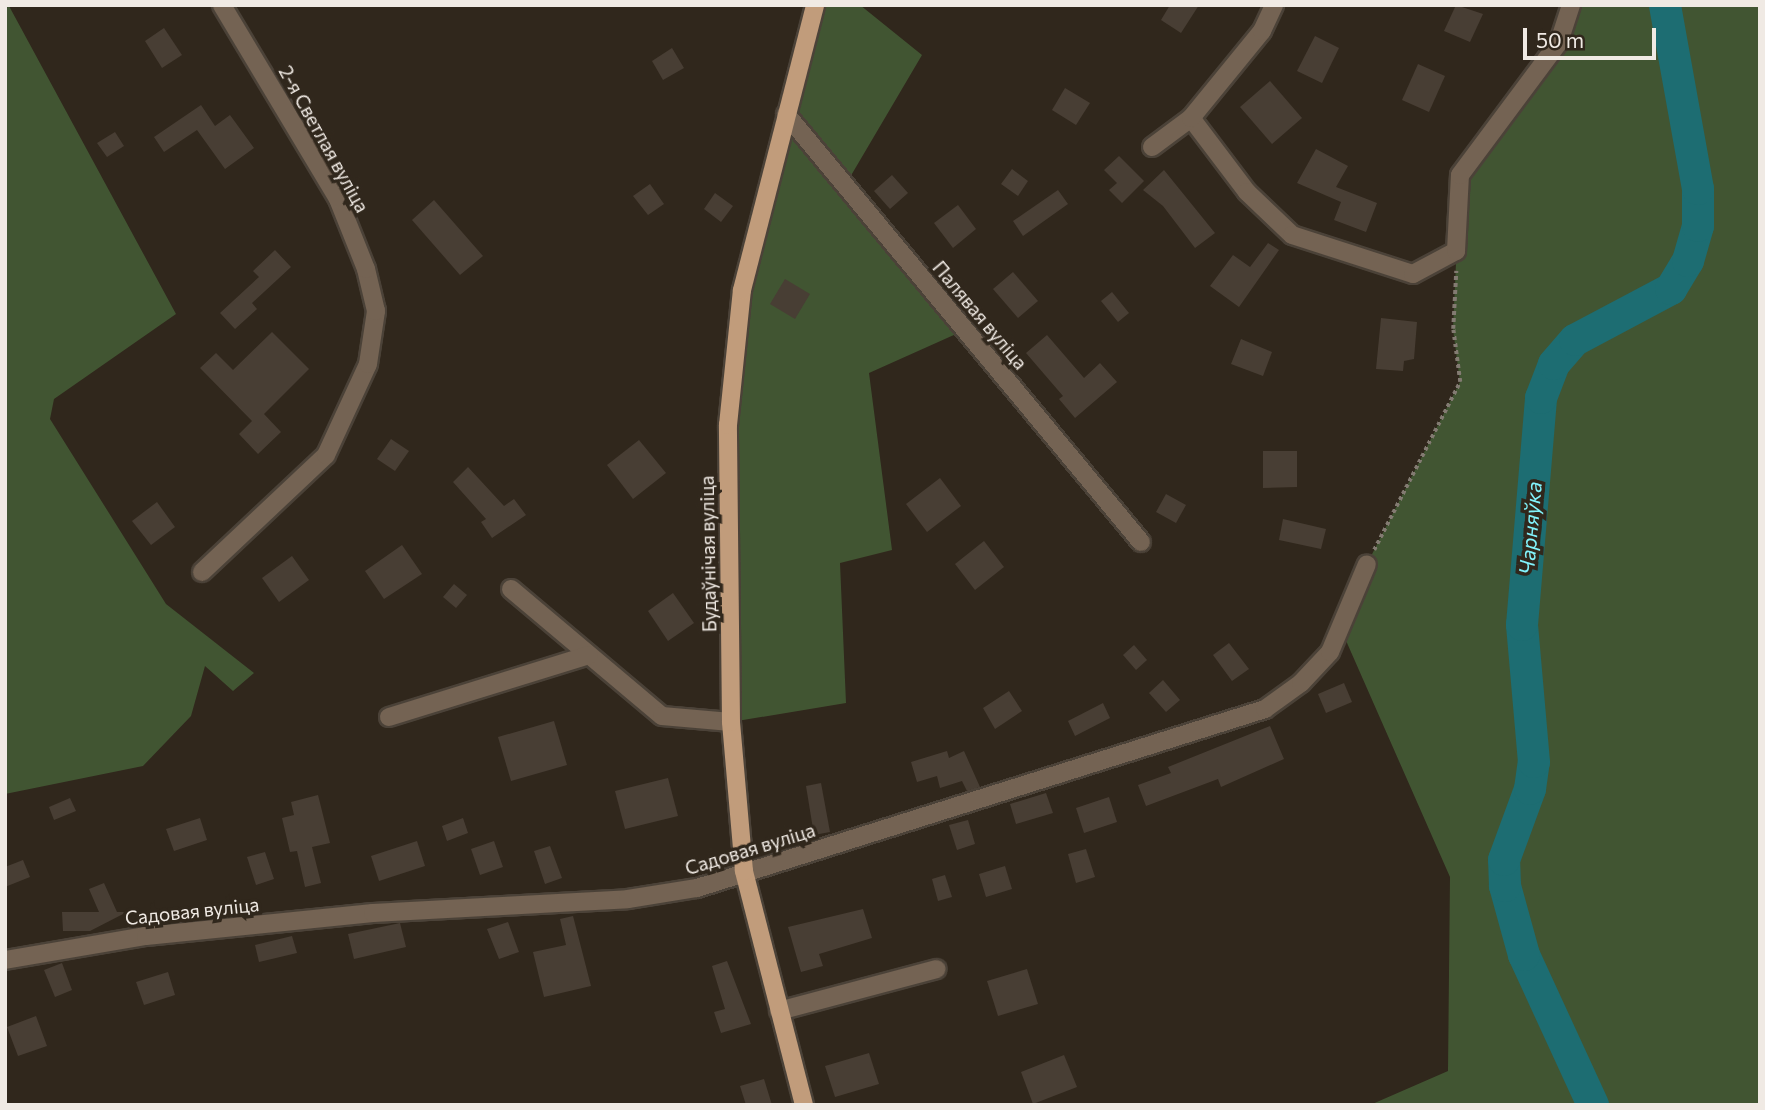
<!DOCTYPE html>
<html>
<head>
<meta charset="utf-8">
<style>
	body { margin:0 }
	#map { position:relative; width:1765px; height:1110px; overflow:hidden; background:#30271c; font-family:Commissioner,sans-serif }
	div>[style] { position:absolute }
	.green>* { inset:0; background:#415532 }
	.river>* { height:32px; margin:-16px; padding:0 16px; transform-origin:16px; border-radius:16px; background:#1d6d72 }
	.building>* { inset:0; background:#483e34 }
	.path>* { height:3.5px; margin-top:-1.75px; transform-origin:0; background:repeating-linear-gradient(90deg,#837b72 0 3.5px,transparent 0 7px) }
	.roads { filter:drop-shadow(2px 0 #4b4238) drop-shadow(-2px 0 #4b4238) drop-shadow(0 2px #4b4238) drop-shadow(0 -2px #4b4238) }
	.minor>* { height:18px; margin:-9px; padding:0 9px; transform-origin:9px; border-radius:9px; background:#746353 }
	.major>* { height:18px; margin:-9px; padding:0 9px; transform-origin:9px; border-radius:9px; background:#c19c7b }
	span { translate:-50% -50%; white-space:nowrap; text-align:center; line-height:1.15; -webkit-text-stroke:7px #30271c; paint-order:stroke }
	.street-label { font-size:19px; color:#f0eae4 }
	.water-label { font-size:21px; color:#82f3fc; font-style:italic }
	.frame { position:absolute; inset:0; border:7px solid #f0eae4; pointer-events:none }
	.scale { position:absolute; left:1523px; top:28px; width:133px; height:32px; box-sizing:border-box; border:4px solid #f0eae4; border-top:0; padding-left:9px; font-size:21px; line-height:24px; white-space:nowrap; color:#f0eae4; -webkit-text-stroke:5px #30271c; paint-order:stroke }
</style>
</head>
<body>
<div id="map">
	<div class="green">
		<div style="clip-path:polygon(815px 5px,860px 5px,922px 55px,846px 184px,965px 330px,869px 373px,892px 550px,840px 563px,846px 703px,731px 722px,732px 357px)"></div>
		<div style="clip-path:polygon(1571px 5px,1760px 5px,1760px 1105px,1370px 1105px,1448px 1071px,1450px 877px,1340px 627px,1367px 564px,1460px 382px,1453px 329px,1460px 175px,1559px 42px)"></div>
		<div style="clip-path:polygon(9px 6px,176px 314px,54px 399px,50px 419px,166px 604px,254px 673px,233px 691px,205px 666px,191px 716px,143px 766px,5px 794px,5px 9px)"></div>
	</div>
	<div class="river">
		<div style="left:1593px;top:1105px;width:165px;rotate:-114.7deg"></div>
		<div style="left:1524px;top:955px;width:72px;rotate:-105.4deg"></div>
		<div style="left:1505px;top:886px;width:26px;rotate:-92deg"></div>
		<div style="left:1504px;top:860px;width:76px;rotate:-69.9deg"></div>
		<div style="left:1530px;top:789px;width:27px;rotate:-82deg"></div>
		<div style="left:1534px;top:762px;width:138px;rotate:-95deg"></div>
		<div style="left:1522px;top:625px;width:228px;rotate:-85.2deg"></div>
		<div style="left:1541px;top:398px;width:36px;rotate:-69deg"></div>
		<div style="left:1554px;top:364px;width:32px;rotate:-49deg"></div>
		<div style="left:1575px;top:340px;width:109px;rotate:-28deg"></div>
		<div style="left:1671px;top:289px;width:33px;rotate:-59deg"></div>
		<div style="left:1688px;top:261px;width:36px;rotate:-74deg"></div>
		<div style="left:1698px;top:226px;width:37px;rotate:-90deg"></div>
		<div style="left:1698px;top:189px;width:187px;rotate:-100.2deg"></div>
	</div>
	<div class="building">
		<div style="clip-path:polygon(1170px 5px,1199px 5px,1181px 33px,1161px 20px)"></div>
		<div style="clip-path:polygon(1456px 5px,1483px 14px,1470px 42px,1444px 31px)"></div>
		<div style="clip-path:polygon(164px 28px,182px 55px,162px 68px,145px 41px)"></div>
		<div style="clip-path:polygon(1315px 36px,1339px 48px,1322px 83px,1297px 71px)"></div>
		<div style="clip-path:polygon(672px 48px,684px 68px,663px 80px,652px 61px)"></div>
		<div style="clip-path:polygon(1418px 64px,1445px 76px,1429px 112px,1402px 100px)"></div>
		<div style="clip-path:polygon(1270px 81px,1302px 118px,1272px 144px,1240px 107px)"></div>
		<div style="clip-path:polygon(1065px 88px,1090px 103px,1076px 125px,1052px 110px)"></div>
		<div style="clip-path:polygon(201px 105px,215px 126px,230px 115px,254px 148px,225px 169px,197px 130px,164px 152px,154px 137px)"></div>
		<div style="clip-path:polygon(115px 132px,124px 146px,107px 157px,97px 143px)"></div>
		<div style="clip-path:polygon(1316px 149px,1348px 166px,1336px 187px,1377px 203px,1366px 232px,1334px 220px,1341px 202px,1297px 183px)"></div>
		<div style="clip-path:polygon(1119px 156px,1144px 181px,1122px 203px,1109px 190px,1117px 183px,1104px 170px)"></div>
		<div style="clip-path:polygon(1012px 169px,1028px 181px,1018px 196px,1001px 184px)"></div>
		<div style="clip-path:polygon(1164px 170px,1215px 233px,1195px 248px,1163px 206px,1143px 190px)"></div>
		<div style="clip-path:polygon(892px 175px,908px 193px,890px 209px,874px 191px)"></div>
		<div style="clip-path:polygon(650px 184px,664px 204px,648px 215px,633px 196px)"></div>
		<div style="clip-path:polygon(1058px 190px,1068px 204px,1023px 236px,1013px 221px)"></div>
		<div style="clip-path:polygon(715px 193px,733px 206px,721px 222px,704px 209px)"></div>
		<div style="clip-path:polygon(434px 200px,483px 256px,460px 275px,412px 220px)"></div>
		<div style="clip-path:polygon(958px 205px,976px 229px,953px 248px,934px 223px)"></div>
		<div style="clip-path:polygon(1268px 243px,1279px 250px,1239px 307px,1210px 286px,1233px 255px,1250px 267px)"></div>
		<div style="clip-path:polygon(275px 250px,291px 267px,252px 303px,257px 309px,235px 329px,220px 313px,259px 277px,253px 271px)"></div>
		<div style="clip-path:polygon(1013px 272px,1038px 301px,1018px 318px,993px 289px)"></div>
		<div style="clip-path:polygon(785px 279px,810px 294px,795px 319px,770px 304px)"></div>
		<div style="clip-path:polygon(1112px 292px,1129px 313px,1118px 322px,1101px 301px)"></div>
		<div style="clip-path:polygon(1381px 318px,1417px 322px,1414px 359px,1404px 361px,1403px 371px,1376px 369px)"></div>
		<div style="clip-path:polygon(272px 332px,309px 369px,264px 414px,281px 432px,258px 454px,239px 434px,252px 421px,200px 368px,216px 353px,233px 370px)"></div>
		<div style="clip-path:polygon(1047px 335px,1084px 378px,1100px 363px,1117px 382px,1075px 418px,1059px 399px,1063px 396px,1026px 353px)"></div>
		<div style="clip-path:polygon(1241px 339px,1272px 352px,1263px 376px,1231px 364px)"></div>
		<div style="clip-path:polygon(391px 439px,409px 451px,395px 471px,377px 459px)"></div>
		<div style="clip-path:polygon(639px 440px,666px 473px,633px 499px,607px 465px)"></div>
		<div style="clip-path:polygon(1263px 451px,1297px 451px,1297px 487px,1263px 488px)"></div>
		<div style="clip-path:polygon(468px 467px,504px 506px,514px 499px,526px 515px,492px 538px,481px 522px,486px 519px,453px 482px)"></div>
		<div style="clip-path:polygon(940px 478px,961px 506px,927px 532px,906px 504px)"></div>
		<div style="clip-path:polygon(1166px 494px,1186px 505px,1176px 523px,1156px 512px)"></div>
		<div style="clip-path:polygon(157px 502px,175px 527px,151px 545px,132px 521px)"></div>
		<div style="clip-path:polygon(1283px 519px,1326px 529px,1321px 549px,1279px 540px)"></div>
		<div style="clip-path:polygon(984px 541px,1004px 567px,975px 590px,955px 564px)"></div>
		<div style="clip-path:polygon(402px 545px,422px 574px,384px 599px,365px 571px)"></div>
		<div style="clip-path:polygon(292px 556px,309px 580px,279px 602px,262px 578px)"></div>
		<div style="clip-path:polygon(454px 584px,467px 595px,456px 608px,443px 597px)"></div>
		<div style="clip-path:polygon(673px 593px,694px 623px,668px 641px,648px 611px)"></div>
		<div style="clip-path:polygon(1229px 643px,1249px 669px,1232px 681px,1213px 655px)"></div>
		<div style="clip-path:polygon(1134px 645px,1147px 660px,1136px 670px,1123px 655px)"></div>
		<div style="clip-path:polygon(1163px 680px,1180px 700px,1166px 712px,1149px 693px)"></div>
		<div style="clip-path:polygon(1344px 683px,1352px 702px,1326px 713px,1318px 694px)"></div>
		<div style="clip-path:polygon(1009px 691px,1022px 711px,995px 729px,983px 708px)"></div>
		<div style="clip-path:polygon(1103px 703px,1110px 718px,1075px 736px,1068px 721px)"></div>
		<div style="clip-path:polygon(554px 721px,567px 765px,511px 781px,498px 737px)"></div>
		<div style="clip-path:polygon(1270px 726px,1284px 759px,1221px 787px,1218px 779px,1146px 806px,1138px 785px,1171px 773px,1168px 767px)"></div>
		<div style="clip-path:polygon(947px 751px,949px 758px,964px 751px,980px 787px,967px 791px,962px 781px,940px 788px,937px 776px,917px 782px,911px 762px)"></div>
		<div style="clip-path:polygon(668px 778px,678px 816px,625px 829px,615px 791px)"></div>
		<div style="clip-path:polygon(821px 783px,830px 832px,814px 835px,806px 786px)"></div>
		<div style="clip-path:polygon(1046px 793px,1053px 813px,1016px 824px,1010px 804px)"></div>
		<div style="clip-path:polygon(318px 795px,330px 843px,312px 847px,321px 883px,305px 887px,297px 851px,290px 852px,282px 818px,294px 815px,291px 802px)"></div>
		<div style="clip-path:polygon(1109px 797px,1117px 822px,1084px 833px,1076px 808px)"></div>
		<div style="clip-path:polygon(70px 798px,76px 811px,54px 820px,49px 807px)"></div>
		<div style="clip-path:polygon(200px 818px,207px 840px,174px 851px,166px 829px)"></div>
		<div style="clip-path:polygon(463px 818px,468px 833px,447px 841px,442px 826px)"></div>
		<div style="clip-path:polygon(968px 820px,975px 844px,957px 850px,949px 825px)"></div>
		<div style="clip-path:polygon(417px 841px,425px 866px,379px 881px,371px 856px)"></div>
		<div style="clip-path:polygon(494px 841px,503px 867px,480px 875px,471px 849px)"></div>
		<div style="clip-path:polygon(550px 846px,562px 878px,545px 884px,534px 851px)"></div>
		<div style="clip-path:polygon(1086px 849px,1095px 877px,1076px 883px,1068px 854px)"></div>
		<div style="clip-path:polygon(265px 852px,274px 879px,256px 885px,247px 857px)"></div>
		<div style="clip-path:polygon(23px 860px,30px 877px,5px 887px,5px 867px)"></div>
		<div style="clip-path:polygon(1005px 866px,1012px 889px,986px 897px,979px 874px)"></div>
		<div style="clip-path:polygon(945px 875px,952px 897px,938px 901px,932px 879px)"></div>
		<div style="clip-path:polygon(104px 883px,117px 912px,127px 912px,90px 931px,63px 931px,62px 912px,99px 912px,89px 889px)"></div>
		<div style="clip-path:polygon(863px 909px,872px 938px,819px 954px,823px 966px,801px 972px,788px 927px)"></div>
		<div style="clip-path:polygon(573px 916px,591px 986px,544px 997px,533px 952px,566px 945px,560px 919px)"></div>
		<div style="clip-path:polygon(508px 922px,519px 952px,499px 959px,487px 929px)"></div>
		<div style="clip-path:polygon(400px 923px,406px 947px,354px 959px,348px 934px)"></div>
		<div style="clip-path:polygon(292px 936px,297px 953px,259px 962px,255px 945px)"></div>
		<div style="clip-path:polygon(727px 961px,751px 1024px,721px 1033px,714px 1012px,725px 1009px,712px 966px)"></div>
		<div style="clip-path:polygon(62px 963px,72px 990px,55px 997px,44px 970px)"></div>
		<div style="clip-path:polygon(1027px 969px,1038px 1004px,998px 1016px,987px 981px)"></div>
		<div style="clip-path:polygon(168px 972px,175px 995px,144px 1005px,136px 982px)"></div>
		<div style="clip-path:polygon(36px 1016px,47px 1046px,18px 1056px,7px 1027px)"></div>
		<div style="clip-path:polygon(869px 1053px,879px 1084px,835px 1097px,825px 1066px)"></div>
		<div style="clip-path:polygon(1064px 1055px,1077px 1087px,1033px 1104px,1021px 1072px)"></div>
		<div style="clip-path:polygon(764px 1079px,772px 1105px,746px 1105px,740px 1086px)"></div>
	</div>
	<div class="path">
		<div style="left:1374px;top:550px;width:189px;rotate:-62.9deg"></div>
		<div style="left:1460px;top:382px;width:53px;rotate:-97.5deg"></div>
		<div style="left:1453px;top:329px;width:58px;rotate:-87deg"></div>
	</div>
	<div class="roads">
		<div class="minor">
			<div style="left:786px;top:114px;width:556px;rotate:50.33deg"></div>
			<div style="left:1191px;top:118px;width:93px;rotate:52.9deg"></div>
			<div style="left:1247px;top:192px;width:62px;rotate:43.7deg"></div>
			<div style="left:1292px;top:235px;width:127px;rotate:17.9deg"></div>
			<div style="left:1413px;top:274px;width:49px;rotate:-28.1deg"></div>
			<div style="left:1456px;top:251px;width:76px;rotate:-87deg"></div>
			<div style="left:1460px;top:175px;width:166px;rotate:-53.3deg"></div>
			<div style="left:1559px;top:42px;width:39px;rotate:-72deg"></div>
			<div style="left:1152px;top:147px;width:49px;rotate:-36.6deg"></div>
			<div style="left:1191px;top:118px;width:112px;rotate:-50.8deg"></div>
			<div style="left:1262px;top:31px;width:29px;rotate:-65deg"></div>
			<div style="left:202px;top:572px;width:170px;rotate:-43.3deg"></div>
			<div style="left:326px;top:455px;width:100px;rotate:-65.2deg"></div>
			<div style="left:368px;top:364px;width:54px;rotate:-81.4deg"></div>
			<div style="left:376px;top:311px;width:43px;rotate:-103.4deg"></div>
			<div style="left:366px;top:269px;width:75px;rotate:-111.8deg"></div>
			<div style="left:338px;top:199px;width:226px;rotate:-120.9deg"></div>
			<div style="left:511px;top:589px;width:197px;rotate:40.1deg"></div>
			<div style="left:662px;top:716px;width:69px;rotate:5deg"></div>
			<div style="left:389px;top:717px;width:209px;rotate:-17.2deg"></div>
			<div style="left:5px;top:960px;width:143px;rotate:-9.7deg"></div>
			<div style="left:146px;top:936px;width:228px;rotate:-5.8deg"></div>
			<div style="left:373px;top:913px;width:255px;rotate:-3.1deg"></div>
			<div style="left:628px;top:899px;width:70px;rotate:-9.1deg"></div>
			<div style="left:697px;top:888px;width:596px;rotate:-17.49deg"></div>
			<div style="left:1265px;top:709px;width:44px;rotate:-35.8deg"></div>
			<div style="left:1301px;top:683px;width:42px;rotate:-46.9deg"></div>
			<div style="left:1330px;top:652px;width:95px;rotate:-67.2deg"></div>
			<div style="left:779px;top:1011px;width:163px;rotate:-14.9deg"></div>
		</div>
		<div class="major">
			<div style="left:804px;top:1105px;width:242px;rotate:-104.4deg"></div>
			<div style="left:744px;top:871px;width:150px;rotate:-95deg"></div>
			<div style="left:731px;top:722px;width:297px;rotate:-90.6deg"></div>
			<div style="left:728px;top:425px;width:136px;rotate:-84.1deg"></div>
			<div style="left:742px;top:290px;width:294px;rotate:-75.6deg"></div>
		</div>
	</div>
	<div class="street-label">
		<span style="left:324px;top:139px;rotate:61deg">2-я Светлая вуліца</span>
		<span style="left:980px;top:315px;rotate:50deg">Палявая вуліца</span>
		<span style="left:708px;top:554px;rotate:-91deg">Будаўнічая вуліца</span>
		<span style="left:750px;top:849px;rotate:-17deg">Садовая вуліца</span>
		<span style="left:192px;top:911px;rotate:-6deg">Садовая вуліца</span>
	</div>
	<div class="water-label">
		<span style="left:1530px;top:528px;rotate:-85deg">Чарняўка</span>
	</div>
	<div class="frame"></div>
	<div class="scale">50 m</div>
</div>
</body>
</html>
